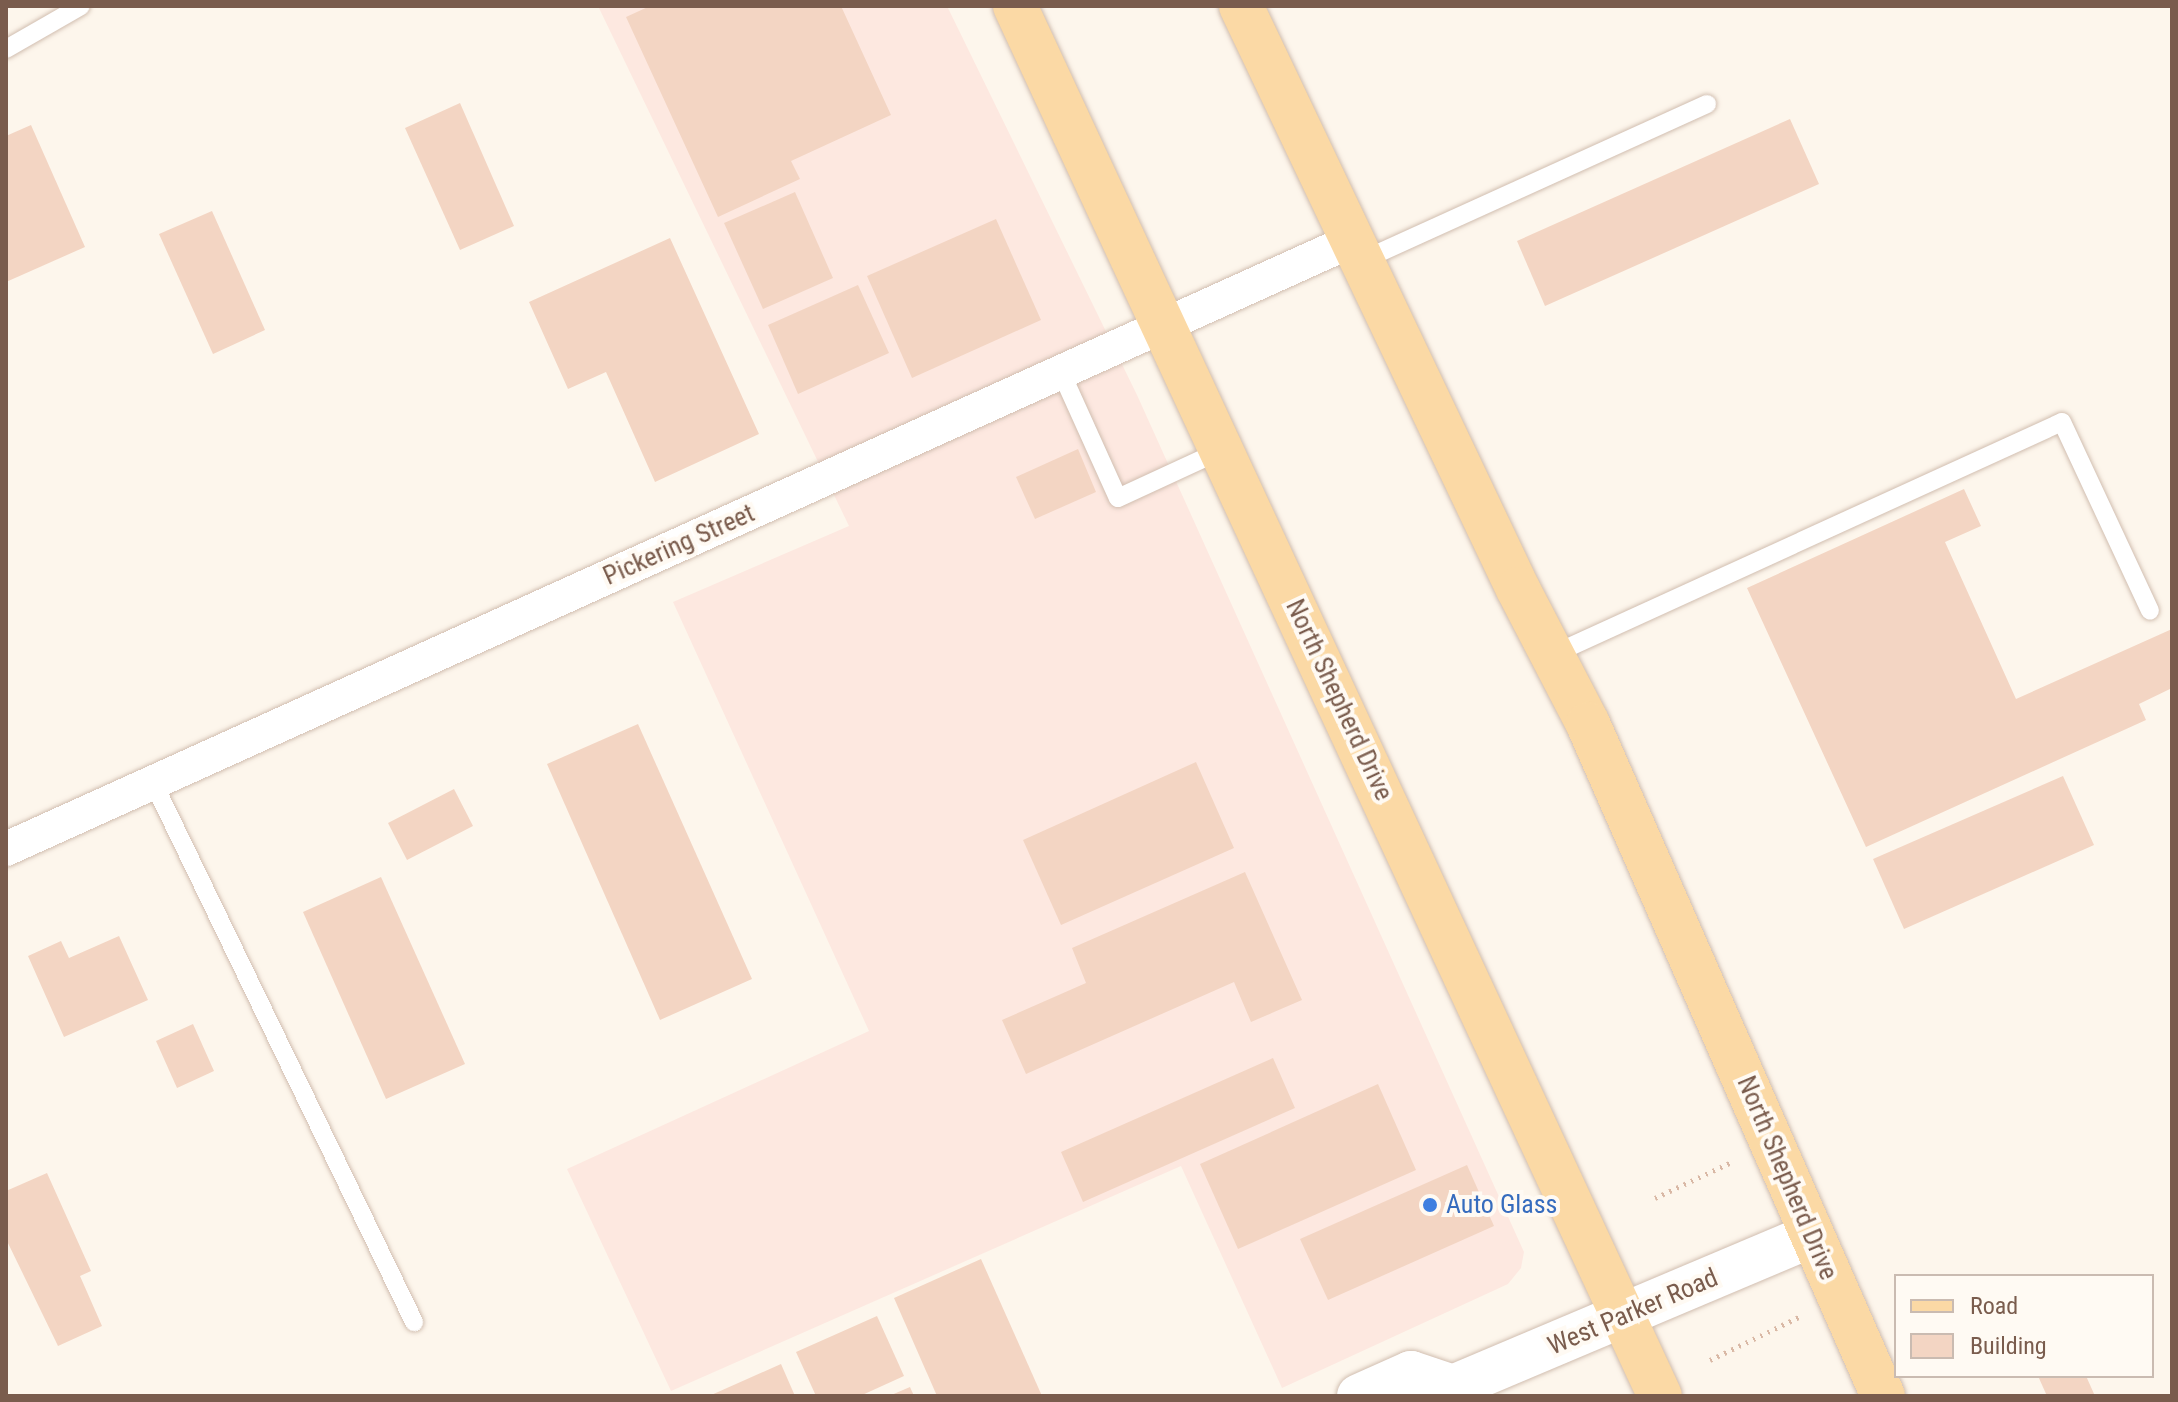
<!DOCTYPE html>
<html>
<head>
<meta charset="utf-8">
<style>
  body { margin:0 }
  #map { position:relative; width:2178px; height:1402px; overflow:hidden; background:#fdf6ec; font-family:"Roboto Condensed",sans-serif }
  div>[style] { position:absolute }
  .commercial>* { inset:0; background:#fde8e0 }
  .building>* { inset:0; background:#f3d5c3 }
  .path>* { height:5px; margin-top:-2.5px; transform-origin:0; background:repeating-linear-gradient(90deg,#d9b8a5 0 2px,transparent 0 8px) }
  .roads { filter:drop-shadow(0 0 2px #d1beb0) drop-shadow(0 0 2px #d1beb0) }
  .lane>* { height:18px; margin:-9px; padding:0 9px; transform-origin:9px; border-radius:9px; background:#fff }
  .street>* { height:34px; margin:-17px; padding:0 17px; transform-origin:17px; border-radius:17px; background:#fff }
  .secondary>* { height:44px; margin:-22px; padding:0 22px; transform-origin:22px; border-radius:22px; background:#fff }
  .primary>* { height:44px; margin:-22px; padding:0 22px; transform-origin:22px; border-radius:22px; background:#fbd9a5 }
  .dots>* { width:22px; height:22px; translate:-50% -50%; box-sizing:border-box; border:4px solid #fffaf3; border-radius:50% }
  span { translate:-50% -50%; white-space:nowrap; text-align:center; line-height:1.15; -webkit-text-stroke:8px #fffaf3; paint-order:stroke }
  .street-label { font-size:26px; color:#7a5c4d }
  .shop-label { font-size:26px; color:#366cbe }
  .left { translate:0 -50%; text-align:left }
  .frame { position:absolute; inset:0; border:8px solid #7a5c4d; pointer-events:none }
  .legend { position:absolute; left:1894px; top:1274px; width:260px; height:104px; box-sizing:border-box; background:#fffaf3; border:2px solid #cabbb1; margin:0; padding:10px 14px; list-style:none; font-size:24px; color:#7a5c4d }
  .legend li { display:flex; align-items:center; gap:16px; height:40px }
  .legend b { width:40px; border:2px solid #cabbb1 }
</style>
</head>
<body>
<div id="map">
  <div class="commercial">
    <i style="clip-path:polygon(598px 6px,947px 6px,1137px 395px,1524px 1252px,1521px 1268px,1508px 1284px,1282px 1388px,1181px 1166px,671px 1391px,567px 1169px,869px 1031px,673px 602px,849px 526px)"></i>
  </div>
  <div class="building">
    <i style="clip-path:polygon(650px 6px,841px 6px,891px 115px,791px 161px,800px 179px,718px 217px,626px 17px)"></i>
    <i style="clip-path:polygon(460px 103px,514px 226px,460px 250px,405px 128px)"></i>
    <i style="clip-path:polygon(1790px 119px,1819px 184px,1545px 306px,1517px 241px)"></i>
    <i style="clip-path:polygon(31px 125px,85px 247px,6px 282px,6px 136px)"></i>
    <i style="clip-path:polygon(795px 192px,833px 278px,763px 309px,724px 223px)"></i>
    <i style="clip-path:polygon(212px 211px,265px 330px,213px 354px,159px 234px)"></i>
    <i style="clip-path:polygon(996px 219px,1041px 320px,912px 378px,867px 276px)"></i>
    <i style="clip-path:polygon(670px 238px,759px 434px,655px 482px,606px 372px,568px 389px,529px 302px)"></i>
    <i style="clip-path:polygon(858px 285px,889px 353px,798px 394px,768px 325px)"></i>
    <i style="clip-path:polygon(1078px 449px,1096px 492px,1035px 519px,1016px 477px)"></i>
    <i style="clip-path:polygon(1964px 489px,1981px 526px,1945px 542px,2016px 699px,2172px 629px,2172px 688px,2139px 704px,2146px 720px,1866px 847px,1747px 588px)"></i>
    <i style="clip-path:polygon(638px 724px,752px 979px,660px 1020px,547px 764px)"></i>
    <i style="clip-path:polygon(1196px 762px,1234px 848px,1061px 925px,1023px 840px)"></i>
    <i style="clip-path:polygon(2063px 776px,2094px 845px,1904px 929px,1873px 859px)"></i>
    <i style="clip-path:polygon(454px 789px,473px 826px,407px 860px,388px 823px)"></i>
    <i style="clip-path:polygon(1245px 872px,1302px 1000px,1251px 1022px,1234px 982px,1026px 1074px,1002px 1020px,1086px 983px,1072px 948px)"></i>
    <i style="clip-path:polygon(381px 877px,465px 1064px,386px 1099px,303px 912px)"></i>
    <i style="clip-path:polygon(119px 936px,148px 1000px,64px 1037px,28px 956px,61px 941px,69px 958px)"></i>
    <i style="clip-path:polygon(193px 1024px,214px 1071px,177px 1088px,156px 1041px)"></i>
    <i style="clip-path:polygon(1273px 1058px,1295px 1108px,1083px 1202px,1061px 1152px)"></i>
    <i style="clip-path:polygon(1378px 1084px,1416px 1170px,1238px 1249px,1200px 1164px)"></i>
    <i style="clip-path:polygon(1467px 1165px,1494px 1226px,1328px 1300px,1300px 1239px)"></i>
    <i style="clip-path:polygon(47px 1173px,91px 1271px,80px 1276px,102px 1326px,58px 1346px,6px 1239px,6px 1191px)"></i>
    <i style="clip-path:polygon(981px 1259px,1042px 1396px,937px 1396px,894px 1298px)"></i>
    <i style="clip-path:polygon(877px 1316px,904px 1376px,860px 1396px,816px 1396px,796px 1352px)"></i>
    <i style="clip-path:polygon(781px 1364px,795px 1396px,709px 1396px)"></i>
    <i style="clip-path:polygon(2038px 1376px,2086px 1376px,2095px 1396px,2047px 1396px)"></i>
    <i style="clip-path:polygon(910px 1387px,914px 1396px,889px 1396px)"></i>
  </div>
  <div class="path">
    <i style="left:1655px;top:1198px;width:87px;rotate:-25.1deg"></i>
    <i style="left:1710px;top:1360px;width:101px;rotate:-25.8deg"></i>
  </div>
  <div class="roads">
    <div class="lane">
      <i style="left:6px;top:49px;width:86px;rotate:-29.8deg"></i>
      <i style="left:1361px;top:261px;width:380px;rotate:-24.4deg"></i>
      <i style="left:1061px;top:372px;width:138px;rotate:65.7deg"></i>
      <i style="left:1118px;top:498px;width:115px;rotate:-24.8deg"></i>
      <i style="left:1554px;top:654px;width:558px;rotate:-24.55deg"></i>
      <i style="left:2062px;top:422px;width:208px;rotate:65deg"></i>
      <i style="left:153px;top:782px;width:600px;rotate:64.2deg"></i>
    </div>
    <div class="street">
      <i style="left:6px;top:849px;width:1476px;rotate:-24.33deg"></i>
    </div>
    <div class="secondary">
      <i style="left:1359px;top:1396px;width:57px;rotate:-23.9deg"></i>
      <i style="left:1411px;top:1373px;width:44px;rotate:18.4deg"></i>
      <i style="left:1453px;top:1387px;width:389px;rotate:-22.9deg"></i>
    </div>
    <div class="primary">
      <i style="left:1015px;top:6px;width:1532px;rotate:65.11deg"></i>
      <i style="left:1241px;top:6px;width:645px;rotate:64.59deg"></i>
      <i style="left:1518px;top:589px;width:152px;rotate:62.6deg"></i>
      <i style="left:1588px;top:724px;width:734px;rotate:66.3deg"></i>
    </div>
  </div>
  <div class="dots">
    <i style="left:1430px;top:1205px;background:#3f7fe0"></i>
  </div>
  <div class="street-label">
    <span style="left:679px;top:545px;rotate:-24deg">Pickering Street</span>
    <span style="left:1339px;top:700px;rotate:65deg">North Shepherd Drive</span>
    <span style="left:1787px;top:1178px;rotate:67deg">North Shepherd Drive</span>
    <span style="left:1633px;top:1312px;rotate:-23deg">West Parker Road</span>
  </div>
  <div class="shop-label">
    <span class="left" style="left:1446px;top:1205px">Auto Glass</span>
  </div>
  <div class="frame"></div>
  <ul class="legend">
  <li><b style="height:10px;background:#fbd9a5"></b>Road</li>
  <li><b style="height:22px;background:#f3d5c3"></b>Building</li>
  </ul>
</div>
</body>
</html>
